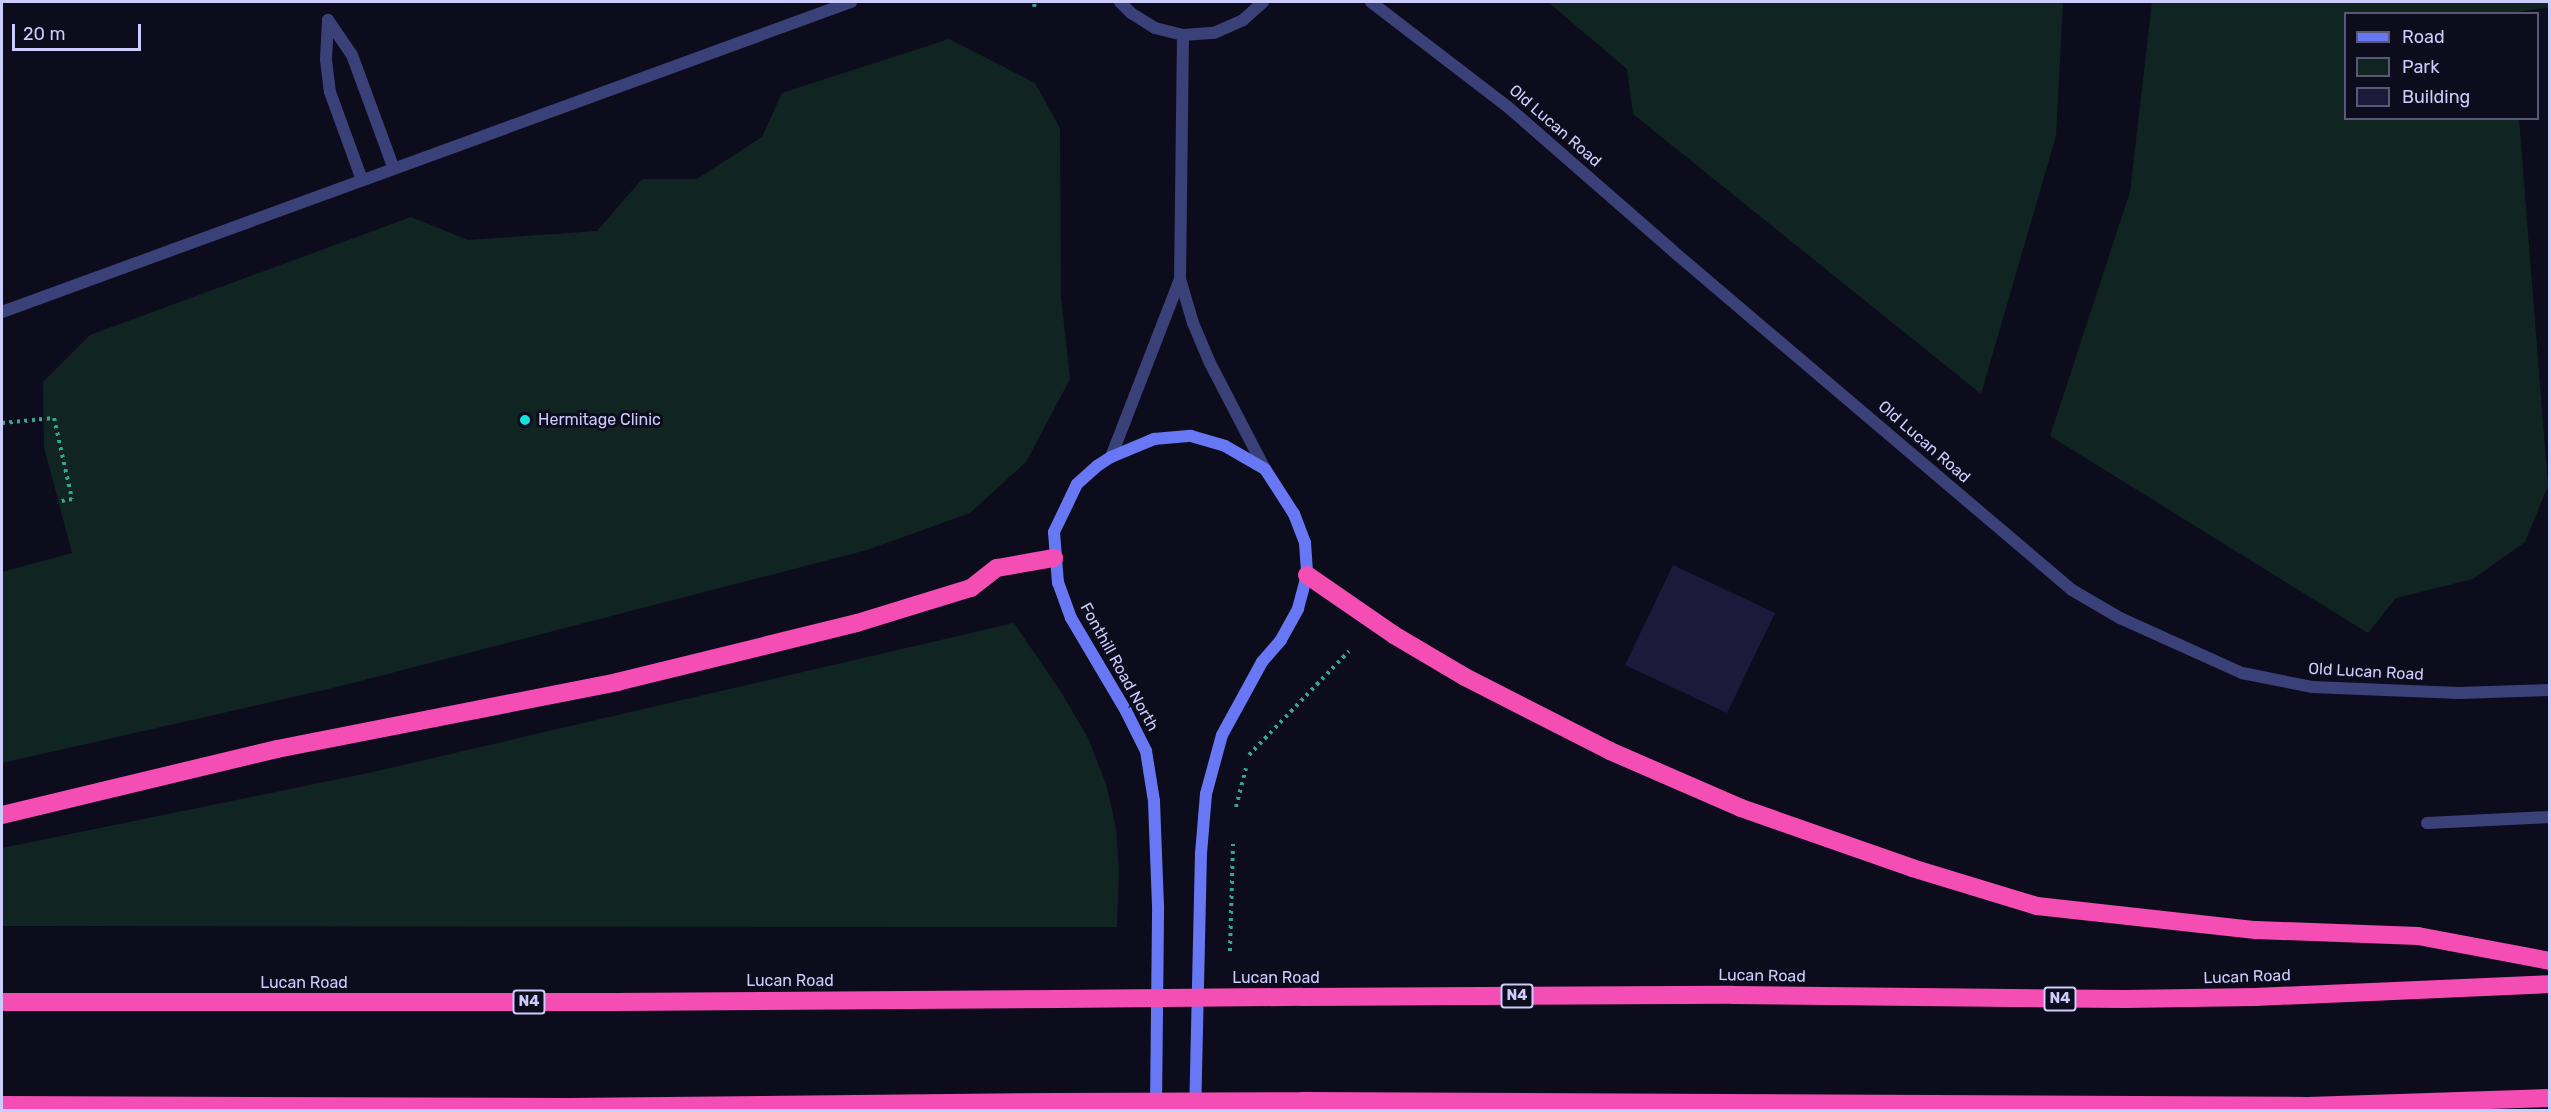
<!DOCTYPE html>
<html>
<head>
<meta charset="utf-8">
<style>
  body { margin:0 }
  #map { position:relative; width:2551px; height:1112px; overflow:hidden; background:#0d0c1c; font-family:Rubik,sans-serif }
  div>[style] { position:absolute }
  .green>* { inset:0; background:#102521 }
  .building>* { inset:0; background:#1c1a3b }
  .path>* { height:4px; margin-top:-2px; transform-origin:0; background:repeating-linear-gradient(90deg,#34a68f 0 3px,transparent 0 7.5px) }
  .lane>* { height:12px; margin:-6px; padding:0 6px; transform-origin:6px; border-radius:6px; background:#3a4178 }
  .street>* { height:12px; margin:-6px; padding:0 6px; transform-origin:6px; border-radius:6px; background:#3a4178 }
  .secondary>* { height:12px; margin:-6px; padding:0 6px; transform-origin:6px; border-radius:6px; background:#6878f5 }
  .highway>* { height:18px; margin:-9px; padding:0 9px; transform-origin:9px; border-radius:9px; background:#f44eb4 }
  .highway-bridge>* { height:18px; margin:-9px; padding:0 9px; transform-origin:9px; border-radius:9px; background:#f44eb4 }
  .dots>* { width:16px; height:16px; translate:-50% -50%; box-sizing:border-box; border:3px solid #0d0c1c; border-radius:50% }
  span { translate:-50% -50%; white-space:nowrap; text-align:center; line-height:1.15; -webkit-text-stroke:6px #0d0c1c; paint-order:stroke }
  .shield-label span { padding:2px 4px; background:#0d0c1c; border:2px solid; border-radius:4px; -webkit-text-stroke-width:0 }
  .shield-label { font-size:15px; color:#cbccfc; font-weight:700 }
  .street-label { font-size:16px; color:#cbccfc }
  .poi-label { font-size:16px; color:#cbccfc }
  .left { translate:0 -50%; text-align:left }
  .frame { position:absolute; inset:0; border:3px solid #cbccfc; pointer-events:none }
  .legend { position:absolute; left:2344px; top:12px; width:195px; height:108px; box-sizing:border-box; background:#0d0c1c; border:2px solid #595976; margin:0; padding:8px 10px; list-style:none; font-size:18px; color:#cbccfc }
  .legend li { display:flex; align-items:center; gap:12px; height:30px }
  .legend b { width:30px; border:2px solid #595976 }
  .scale { position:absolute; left:12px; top:24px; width:129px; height:27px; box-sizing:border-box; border:3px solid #cbccfc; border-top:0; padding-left:8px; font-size:18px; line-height:21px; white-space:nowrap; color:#cbccfc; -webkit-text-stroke:4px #0d0c1c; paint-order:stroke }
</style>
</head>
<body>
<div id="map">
  <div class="green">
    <i style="clip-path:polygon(1548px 2px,2063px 2px,2056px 136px,1981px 394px,1633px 114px,1627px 69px)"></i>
    <i style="clip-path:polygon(2152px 2px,2549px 2px,2549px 7px,2511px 13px,2346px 14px,2346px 118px,2519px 119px,2548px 486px,2525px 542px,2473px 579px,2396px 598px,2368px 633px,2050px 436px,2130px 192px)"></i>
    <i style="clip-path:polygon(949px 39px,1035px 83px,1060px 128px,1061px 297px,1070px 379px,1026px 462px,970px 513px,867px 550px,337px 687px,2px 763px,2px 572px,72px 553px,44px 447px,43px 382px,90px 335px,411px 217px,468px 240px,597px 231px,642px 179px,697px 179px,762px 137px,782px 93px)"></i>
    <i style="clip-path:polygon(1014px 623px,1061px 692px,1088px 738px,1106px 784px,1116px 828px,1119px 870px,1117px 927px,2px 926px,2px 848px,373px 772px)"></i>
  </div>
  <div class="building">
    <i style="clip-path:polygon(1673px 565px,1775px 613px,1727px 713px,1625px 665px)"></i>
  </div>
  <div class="path">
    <i style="left:1034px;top:7px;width:5px;rotate:-79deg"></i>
    <i style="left:2px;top:423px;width:52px;rotate:-5.5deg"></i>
    <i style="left:54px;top:418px;width:83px;rotate:77.5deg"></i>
    <i style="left:72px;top:499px;width:15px;rotate:169deg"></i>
    <i style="left:1249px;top:755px;width:144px;rotate:-46.1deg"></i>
    <i style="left:1236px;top:807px;width:40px;rotate:-75.6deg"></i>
    <i style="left:1230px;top:951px;width:107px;rotate:-88.4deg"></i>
  </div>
  <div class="lane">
    <i style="left:328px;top:20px;width:40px;rotate:92.9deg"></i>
    <i style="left:326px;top:60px;width:32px;rotate:83deg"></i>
    <i style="left:330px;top:92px;width:94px;rotate:70deg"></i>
    <i style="left:328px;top:20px;width:42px;rotate:55.6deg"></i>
    <i style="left:352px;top:55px;width:121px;rotate:69.8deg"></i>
    <i style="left:2px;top:312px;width:904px;rotate:-20.06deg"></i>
    <i style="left:2427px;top:823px;width:123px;rotate:-2.8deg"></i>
  </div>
  <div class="street">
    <i style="left:1120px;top:2px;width:16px;rotate:45deg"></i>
    <i style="left:1131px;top:13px;width:28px;rotate:32deg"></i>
    <i style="left:1155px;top:28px;width:29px;rotate:14deg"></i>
    <i style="left:1183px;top:35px;width:31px;rotate:-4deg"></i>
    <i style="left:1214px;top:33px;width:32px;rotate:-24deg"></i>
    <i style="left:1243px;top:20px;width:27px;rotate:-42deg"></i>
    <i style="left:1371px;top:2px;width:173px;rotate:37.5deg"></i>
    <i style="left:1508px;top:107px;width:220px;rotate:41.1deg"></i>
    <i style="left:1674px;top:252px;width:522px;rotate:40.34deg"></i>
    <i style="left:2072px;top:590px;width:56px;rotate:30.3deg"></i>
    <i style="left:2120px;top:618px;width:134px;rotate:24.3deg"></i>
    <i style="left:2242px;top:673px;width:71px;rotate:11.3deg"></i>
    <i style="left:2312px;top:687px;width:147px;rotate:2.3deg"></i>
    <i style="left:2459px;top:693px;width:91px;rotate:-1.9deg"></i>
    <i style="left:1183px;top:35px;width:244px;rotate:90.7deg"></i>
    <i style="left:1180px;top:279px;width:46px;rotate:73.5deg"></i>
    <i style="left:1193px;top:323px;width:43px;rotate:67deg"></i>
    <i style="left:1210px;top:363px;width:119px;rotate:62.6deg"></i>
    <i style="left:1111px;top:457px;width:191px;rotate:-68.8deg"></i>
  </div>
  <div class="secondary">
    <i style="left:1156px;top:1107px;width:201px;rotate:-89.4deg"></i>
    <i style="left:1158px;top:906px;width:105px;rotate:-92.2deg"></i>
    <i style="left:1154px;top:801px;width:51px;rotate:-99.1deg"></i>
    <i style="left:1146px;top:751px;width:45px;rotate:-116.6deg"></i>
    <i style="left:1126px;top:711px;width:108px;rotate:-120.6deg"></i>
    <i style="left:1071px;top:618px;width:37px;rotate:-110deg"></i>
    <i style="left:1058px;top:583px;width:51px;rotate:-94.5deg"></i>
    <i style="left:1054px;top:532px;width:53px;rotate:-64.4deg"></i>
    <i style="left:1077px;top:484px;width:27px;rotate:-42deg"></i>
    <i style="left:1097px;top:466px;width:17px;rotate:-33deg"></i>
    <i style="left:1111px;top:457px;width:47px;rotate:-22.7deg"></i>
    <i style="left:1154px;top:439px;width:37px;rotate:-5deg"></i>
    <i style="left:1191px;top:436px;width:35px;rotate:16deg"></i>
    <i style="left:1225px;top:446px;width:46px;rotate:29.9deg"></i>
    <i style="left:1265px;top:469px;width:54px;rotate:57.2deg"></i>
    <i style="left:1294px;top:514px;width:31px;rotate:69deg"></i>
    <i style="left:1305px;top:543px;width:32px;rotate:86deg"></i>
    <i style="left:1307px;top:575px;width:35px;rotate:105deg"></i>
    <i style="left:1298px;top:609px;width:35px;rotate:119deg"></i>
    <i style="left:1281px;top:640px;width:29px;rotate:131deg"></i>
    <i style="left:1262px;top:662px;width:83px;rotate:118.7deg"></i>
    <i style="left:1222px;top:735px;width:61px;rotate:105.2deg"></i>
    <i style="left:1206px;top:794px;width:59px;rotate:94.8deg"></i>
    <i style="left:1201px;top:853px;width:257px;rotate:91.3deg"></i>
  </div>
  <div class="highway">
    <i style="left:1307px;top:575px;width:106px;rotate:34.6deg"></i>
    <i style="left:1394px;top:635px;width:82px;rotate:30.6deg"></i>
    <i style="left:1465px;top:677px;width:163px;rotate:27deg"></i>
    <i style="left:1610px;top:751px;width:143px;rotate:23.5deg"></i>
    <i style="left:1741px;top:808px;width:181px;rotate:19.3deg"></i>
    <i style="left:1912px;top:868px;width:131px;rotate:16.9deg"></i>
    <i style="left:2037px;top:906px;width:220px;rotate:6.3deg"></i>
    <i style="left:2256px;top:930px;width:162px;rotate:2.1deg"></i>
    <i style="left:2418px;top:936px;width:134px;rotate:10.7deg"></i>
    <i style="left:2px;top:815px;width:283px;rotate:-13.5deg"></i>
    <i style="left:277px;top:749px;width:347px;rotate:-11.1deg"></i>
    <i style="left:617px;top:682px;width:247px;rotate:-13.8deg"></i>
    <i style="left:857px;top:623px;width:119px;rotate:-17.1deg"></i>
    <i style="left:971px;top:588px;width:33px;rotate:-38deg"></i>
    <i style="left:997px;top:568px;width:58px;rotate:-10deg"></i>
    <i style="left:1302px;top:997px;width:431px;rotate:-0.3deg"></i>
    <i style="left:1733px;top:995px;width:392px;rotate:0.6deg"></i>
    <i style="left:2125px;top:999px;width:130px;rotate:-0.9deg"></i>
    <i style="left:2255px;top:997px;width:295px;rotate:-2.5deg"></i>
    <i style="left:2px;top:1002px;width:613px"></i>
    <i style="left:615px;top:1002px;width:442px;rotate:-0.4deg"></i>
    <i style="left:1302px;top:1101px;width:1006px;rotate:0.28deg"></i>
    <i style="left:2308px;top:1106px;width:242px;rotate:-1.9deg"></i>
    <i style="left:2px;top:1105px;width:566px;rotate:0.2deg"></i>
    <i style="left:568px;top:1107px;width:489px;rotate:-0.6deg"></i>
  </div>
  <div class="highway-bridge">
    <i style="left:1057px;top:999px;width:245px;rotate:-0.5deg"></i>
    <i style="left:1057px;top:1102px;width:245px;rotate:-0.2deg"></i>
  </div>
  <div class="dots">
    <i style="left:525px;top:420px;background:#0fe3db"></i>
  </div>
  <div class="shield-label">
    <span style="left:1517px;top:996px">N4</span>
    <span style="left:2060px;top:999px">N4</span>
    <span style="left:529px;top:1002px">N4</span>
  </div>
  <div class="street-label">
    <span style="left:1555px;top:126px;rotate:41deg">Old Lucan Road</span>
    <span style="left:1924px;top:442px;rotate:41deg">Old Lucan Road</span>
    <span style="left:1119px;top:667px;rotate:61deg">Fonthill Road North</span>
    <span style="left:2366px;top:672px;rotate:3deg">Old Lucan Road</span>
    <span style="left:1762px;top:976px;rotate:1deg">Lucan Road</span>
    <span style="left:2247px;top:977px;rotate:-2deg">Lucan Road</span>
    <span style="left:1276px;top:978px">Lucan Road</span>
    <span style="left:790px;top:981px">Lucan Road</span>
    <span style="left:304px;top:983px">Lucan Road</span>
  </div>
  <div class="poi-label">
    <span class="left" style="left:538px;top:420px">Hermitage Clinic</span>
  </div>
  <div class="frame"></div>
  <ul class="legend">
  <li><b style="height:8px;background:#6878f5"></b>Road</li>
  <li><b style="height:16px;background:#102521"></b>Park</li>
  <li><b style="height:16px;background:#1c1a3b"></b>Building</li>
  </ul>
  <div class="scale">20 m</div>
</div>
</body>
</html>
